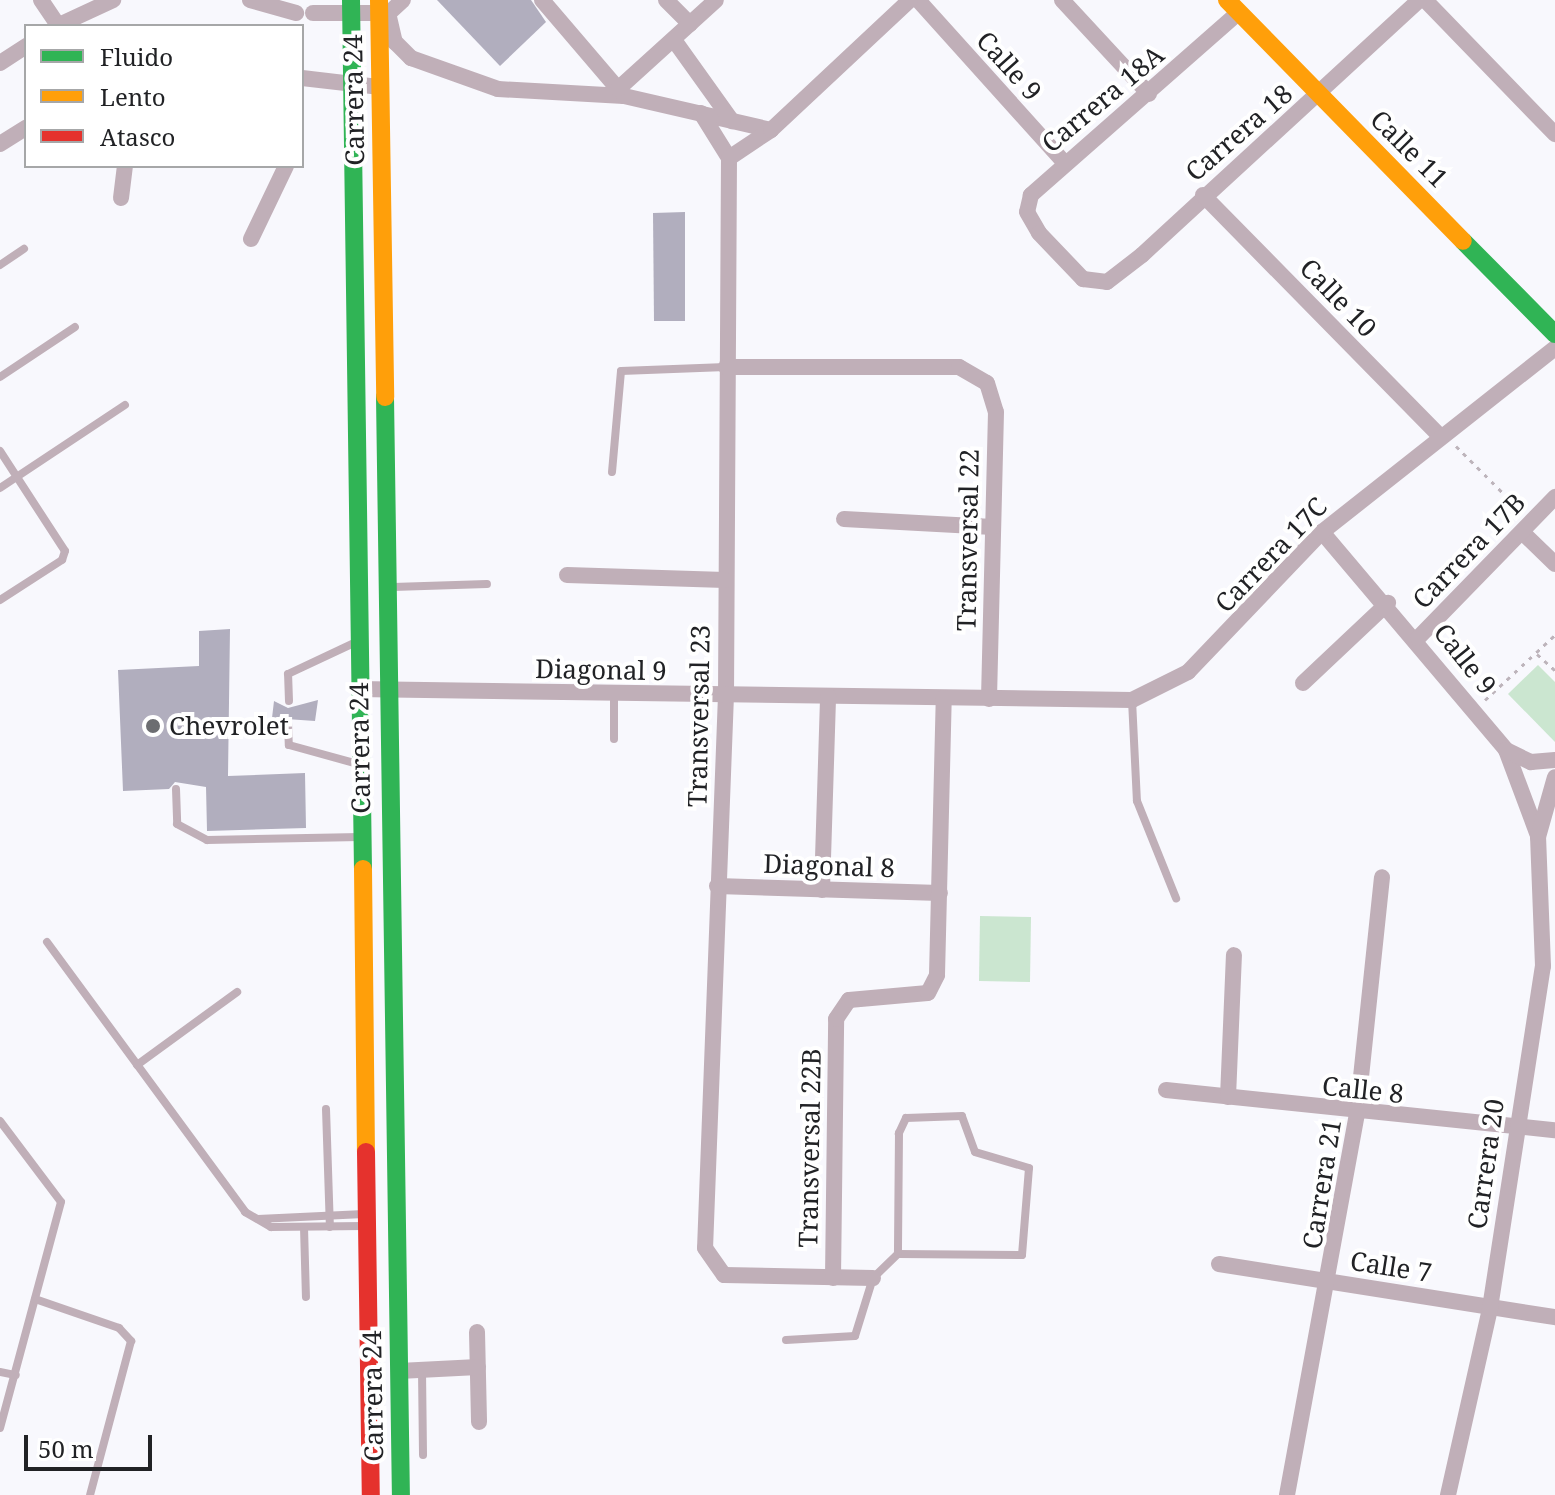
<!DOCTYPE html>
<html>
<head>
<meta charset="utf-8">
<style>
  body { margin:0 }
  #map { position:relative; width:1555px; height:1495px; overflow:hidden; background:#f8f8fd; font-family:"Noto Serif",serif }
  div>[style] { position:absolute }
  .green>* { inset:0; background:#cbe6d0 }
  .building>* { inset:0; background:#b1aebe }
  .path>* { height:3px; margin-top:-1.5px; transform-origin:0; background:repeating-linear-gradient(90deg,#bdb4bb 0 4px,transparent 0 10px) }
  .lane>* { height:8px; margin:-4px; padding:0 4px; transform-origin:4px; border-radius:4px; background:#c0afb8 }
  .street>* { height:16px; margin:-8px; padding:0 8px; transform-origin:8px; border-radius:8px; background:#c0afb8 }
  .fast>* { height:18px; margin:-9px; padding:0 9px; transform-origin:9px; border-radius:9px; background:#30b455 }
  .slow>* { height:18px; margin:-9px; padding:0 9px; transform-origin:9px; border-radius:9px; background:#ff9f0a }
  .jam>* { height:18px; margin:-9px; padding:0 9px; transform-origin:9px; border-radius:9px; background:#e5322d }
  .dots>* { width:22px; height:22px; translate:-50% -50%; box-sizing:border-box; border:4px solid #fff; border-radius:50% }
  span { translate:-50% -50%; white-space:nowrap; text-align:center; line-height:1.15; -webkit-text-stroke:8px #fff; paint-order:stroke }
  .street-label { font-size:26px; color:#212225 }
  .poi-label { font-size:26px; color:#212225 }
  .left { translate:0 -50%; text-align:left }
  .legend { position:absolute; left:24px; top:24px; width:280px; height:144px; box-sizing:border-box; background:#fff; border:2px solid #a6a7a8; margin:0; padding:10px 14px; list-style:none; font-size:24px; color:#212225 }
  .legend li { display:flex; align-items:center; gap:16px; height:40px }
  .legend b { width:40px; border:2px solid #a6a7a8 }
  .scale { position:absolute; left:24px; top:1435px; width:128px; height:36px; box-sizing:border-box; border:4px solid #212225; border-top:0; padding-left:10px; font-size:24px; line-height:28px; white-space:nowrap; color:#212225; -webkit-text-stroke:6px #fff; paint-order:stroke }
</style>
</head>
<body>
<div id="map">
  <div class="green">
    <i style="clip-path:polygon(1538px 665px,1555px 682px,1555px 742px,1508px 694px)"></i>
    <i style="clip-path:polygon(980px 916px,1031px 917px,1030px 982px,979px 981px)"></i>
  </div>
  <div class="building">
    <i style="clip-path:polygon(437px 0,531px 0,546px 22px,500px 66px)"></i>
    <i style="clip-path:polygon(685px 212px,685px 321px,654px 321px,653px 213px)"></i>
    <i style="clip-path:polygon(230px 629px,228px 776px,305px 773px,306px 828px,207px 831px,206px 787px,175px 782px,169px 789px,123px 791px,118px 670px,199px 666px,199px 631px)"></i>
    <i style="clip-path:polygon(318px 700px,315px 721px,272px 718px,274px 701px,288px 708px)"></i>
  </div>
  <div class="path">
    <i style="left:1456px;top:446px;width:89px;rotate:45deg"></i>
    <i style="left:1440px;top:641px;width:28px;rotate:52deg"></i>
    <i style="left:1537px;top:654px;width:24px;rotate:42deg"></i>
    <i style="left:1485px;top:700px;width:96px;rotate:-42.9deg"></i>
  </div>
  <div class="lane">
    <i style="left:0;top:265px;width:29px;rotate:-34deg"></i>
    <i style="left:0;top:377px;width:90px;rotate:-33.7deg"></i>
    <i style="left:0;top:451px;width:119px;rotate:57deg"></i>
    <i style="left:65px;top:551px;width:9px;rotate:108deg"></i>
    <i style="left:62px;top:560px;width:74px;rotate:147.2deg"></i>
    <i style="left:612px;top:472px;width:101px;rotate:-84.9deg"></i>
    <i style="left:621px;top:371px;width:105px;rotate:-2.2deg"></i>
    <i style="left:0;top:488px;width:150px;rotate:-33.6deg"></i>
    <i style="left:393px;top:587px;width:94px;rotate:-1.8deg"></i>
    <i style="left:614px;top:694px;width:45px;rotate:90deg"></i>
    <i style="left:1132px;top:700px;width:101px;rotate:87.2deg"></i>
    <i style="left:1137px;top:801px;width:105px;rotate:68.1deg"></i>
    <i style="left:289px;top:701px;width:27px;rotate:-92deg"></i>
    <i style="left:288px;top:674px;width:75px;rotate:-25.2deg"></i>
    <i style="left:288px;top:722px;width:23px;rotate:88deg"></i>
    <i style="left:289px;top:745px;width:72px;rotate:15.4deg"></i>
    <i style="left:176px;top:789px;width:35px;rotate:88deg"></i>
    <i style="left:177px;top:824px;width:34px;rotate:28deg"></i>
    <i style="left:207px;top:840px;width:153px;rotate:-1.1deg"></i>
    <i style="left:47px;top:942px;width:335px;rotate:53.7deg"></i>
    <i style="left:245px;top:1212px;width:30px;rotate:30deg"></i>
    <i style="left:271px;top:1227px;width:93px;rotate:-0.6deg"></i>
    <i style="left:137px;top:1065px;width:124px;rotate:-36.1deg"></i>
    <i style="left:326px;top:1109px;width:118px;rotate:88.1deg"></i>
    <i style="left:0;top:1121px;width:101px;rotate:53deg"></i>
    <i style="left:61px;top:1202px;width:234px;rotate:105.1deg"></i>
    <i style="left:258px;top:1219px;width:106px;rotate:-2.7deg"></i>
    <i style="left:304px;top:1227px;width:70px;rotate:88.4deg"></i>
    <i style="left:35px;top:1299px;width:89px;rotate:19deg"></i>
    <i style="left:119px;top:1328px;width:18px;rotate:47deg"></i>
    <i style="left:131px;top:1341px;width:159px;rotate:104.9deg"></i>
    <i style="left:786px;top:1340px;width:69px;rotate:-3.3deg"></i>
    <i style="left:855px;top:1336px;width:61px;rotate:-72.8deg"></i>
    <i style="left:873px;top:1278px;width:35px;rotate:-44deg"></i>
    <i style="left:898px;top:1254px;width:124px;rotate:0.5deg"></i>
    <i style="left:1022px;top:1255px;width:87px;rotate:-85.4deg"></i>
    <i style="left:1029px;top:1168px;width:56px;rotate:-163.5deg"></i>
    <i style="left:975px;top:1152px;width:38px;rotate:-110deg"></i>
    <i style="left:962px;top:1116px;width:56px;rotate:178deg"></i>
    <i style="left:906px;top:1118px;width:17px;rotate:115deg"></i>
    <i style="left:899px;top:1133px;width:121px;rotate:90.5deg"></i>
    <i style="left:422px;top:1371px;width:84px;rotate:89.3deg"></i>
    <i style="left:0;top:1372px;width:16px;rotate:11deg"></i>
  </div>
  <div class="street">
    <i style="left:41px;top:0;width:30px;rotate:56deg"></i>
    <i style="left:250px;top:0;width:48px;rotate:15.8deg"></i>
    <i style="left:542px;top:0;width:126px;rotate:49.5deg"></i>
    <i style="left:666px;top:0;width:34px;rotate:45deg"></i>
    <i style="left:918px;top:0;width:219px;rotate:48deg"></i>
    <i style="left:1062px;top:0;width:128px;rotate:47.2deg"></i>
    <i style="left:1425px;top:0;width:187px;rotate:45.9deg"></i>
    <i style="left:313px;top:13px;width:76px"></i>
    <i style="left:389px;top:13px;width:19px;rotate:-43deg"></i>
    <i style="left:1238px;top:13px;width:276px;rotate:138.7deg"></i>
    <i style="left:1031px;top:195px;width:17px;rotate:103deg"></i>
    <i style="left:1027px;top:212px;width:24px;rotate:60deg"></i>
    <i style="left:1039px;top:233px;width:64px;rotate:46.3deg"></i>
    <i style="left:1083px;top:279px;width:24px;rotate:7deg"></i>
    <i style="left:1107px;top:282px;width:44px;rotate:-37.6deg"></i>
    <i style="left:1142px;top:255px;width:377px;rotate:-42.6deg"></i>
    <i style="left:389px;top:17px;width:26px;rotate:77deg"></i>
    <i style="left:395px;top:42px;width:23px;rotate:45deg"></i>
    <i style="left:411px;top:58px;width:92px;rotate:19.6deg"></i>
    <i style="left:498px;top:89px;width:126px;rotate:3.2deg"></i>
    <i style="left:624px;top:96px;width:151px;rotate:13deg"></i>
    <i style="left:57px;top:26px;width:62px;rotate:-24.9deg"></i>
    <i style="left:674px;top:40px;width:100px;rotate:54.4deg"></i>
    <i style="left:0;top:63px;width:31px;rotate:-33deg"></i>
    <i style="left:302px;top:78px;width:79px;rotate:6.6deg"></i>
    <i style="left:618px;top:89px;width:132px;rotate:-42.2deg"></i>
    <i style="left:701px;top:113px;width:53px;rotate:58.1deg"></i>
    <i style="left:729px;top:158px;width:537px;rotate:90.32deg"></i>
    <i style="left:726px;top:695px;width:553px;rotate:92.17deg"></i>
    <i style="left:705px;top:1248px;width:33px;rotate:55deg"></i>
    <i style="left:724px;top:1275px;width:149px;rotate:1.2deg"></i>
    <i style="left:0;top:144px;width:31px;rotate:-32deg"></i>
    <i style="left:729px;top:158px;width:50px;rotate:-33.7deg"></i>
    <i style="left:771px;top:130px;width:190px;rotate:-43.1deg"></i>
    <i style="left:1203px;top:195px;width:337px;rotate:45.5deg"></i>
    <i style="left:121px;top:198px;width:32px;rotate:-83deg"></i>
    <i style="left:251px;top:239px;width:81px;rotate:-64.4deg"></i>
    <i style="left:726px;top:367px;width:233px"></i>
    <i style="left:959px;top:367px;width:32px;rotate:30deg"></i>
    <i style="left:987px;top:383px;width:30px;rotate:73deg"></i>
    <i style="left:996px;top:412px;width:287px;rotate:91.4deg"></i>
    <i style="left:844px;top:519px;width:149px;rotate:3.1deg"></i>
    <i style="left:1322px;top:532px;width:285px;rotate:49.8deg"></i>
    <i style="left:1506px;top:750px;width:89px;rotate:69.5deg"></i>
    <i style="left:1522px;top:532px;width:46px;rotate:44.1deg"></i>
    <i style="left:567px;top:575px;width:158px;rotate:1.8deg"></i>
    <i style="left:1418px;top:638px;width:197px;rotate:-45.8deg"></i>
    <i style="left:1303px;top:683px;width:117px;rotate:-43.3deg"></i>
    <i style="left:357px;top:689px;width:775px;rotate:0.81deg"></i>
    <i style="left:1132px;top:700px;width:63px;rotate:-26.6deg"></i>
    <i style="left:1188px;top:672px;width:194px;rotate:-46.3deg"></i>
    <i style="left:1322px;top:532px;width:297px;rotate:-38.3deg"></i>
    <i style="left:1506px;top:750px;width:28px;rotate:26deg"></i>
    <i style="left:1531px;top:762px;width:24px;rotate:-5deg"></i>
    <i style="left:717px;top:886px;width:223px;rotate:1.8deg"></i>
    <i style="left:822px;top:890px;width:194px;rotate:-88.2deg"></i>
    <i style="left:1166px;top:1090px;width:391px;rotate:5.9deg"></i>
    <i style="left:1228px;top:1097px;width:142px;rotate:-87.6deg"></i>
    <i style="left:1219px;top:1264px;width:340px;rotate:9deg"></i>
    <i style="left:833px;top:1278px;width:259px;rotate:-89.3deg"></i>
    <i style="left:836px;top:1019px;width:23px;rotate:-56deg"></i>
    <i style="left:849px;top:1000px;width:79px;rotate:-5.1deg"></i>
    <i style="left:928px;top:993px;width:20px;rotate:-63deg"></i>
    <i style="left:937px;top:975px;width:277px;rotate:-88.6deg"></i>
    <i style="left:477px;top:1332px;width:90px;rotate:88.7deg"></i>
    <i style="left:399px;top:1371px;width:79px;rotate:-2.9deg"></i>
    <i style="left:1287px;top:1495px;width:386px;rotate:-79.6deg"></i>
    <i style="left:1357px;top:1115px;width:239px;rotate:-84deg"></i>
    <i style="left:1448px;top:1495px;width:192px;rotate:-77.3deg"></i>
    <i style="left:1490px;top:1308px;width:346px;rotate:-81.2deg"></i>
    <i style="left:1543px;top:966px;width:129px;rotate:-92.2deg"></i>
    <i style="left:1538px;top:837px;width:62px;rotate:-74.2deg"></i>
  </div>
  <div class="fast">
    <i style="left:351px;top:0;width:869px;rotate:89.21deg"></i>
    <i style="left:1463px;top:241px;width:131px;rotate:45.3deg"></i>
    <i style="left:385px;top:397px;width:1098px;rotate:89.17deg"></i>
  </div>
  <div class="slow">
    <i style="left:379px;top:0;width:397px;rotate:89.1deg"></i>
    <i style="left:1227px;top:0;width:337px;rotate:45.6deg"></i>
    <i style="left:363px;top:869px;width:283px;rotate:89.4deg"></i>
  </div>
  <div class="jam">
    <i style="left:366px;top:1152px;width:343px;rotate:89.2deg"></i>
  </div>
  <div class="dots">
    <i style="left:153px;top:726px;background:#6c6d71"></i>
  </div>
  <div class="street-label">
    <span style="left:1009px;top:66px;rotate:48deg">Calle 9</span>
    <span style="left:1103px;top:99px;rotate:-40deg">Carrera 18A</span>
    <span style="left:354px;top:100px;rotate:-91deg">Carrera 24</span>
    <span style="left:1239px;top:133px;rotate:-41deg">Carrera 18</span>
    <span style="left:1409px;top:149px;rotate:45deg">Calle 11</span>
    <span style="left:1338px;top:298px;rotate:46deg">Calle 10</span>
    <span style="left:968px;top:540px;rotate:-89deg">Transversal 22</span>
    <span style="left:1469px;top:551px;rotate:-46deg">Carrera 17B</span>
    <span style="left:1271px;top:555px;rotate:-46deg">Carrera 17C</span>
    <span style="left:1465px;top:659px;rotate:51deg">Calle 9</span>
    <span style="left:601px;top:670px;rotate:1deg">Diagonal 9</span>
    <span style="left:699px;top:716px;rotate:-89deg">Transversal 23</span>
    <span style="left:360px;top:748px;rotate:-91deg">Carrera 24</span>
    <span style="left:829px;top:866px;rotate:2deg">Diagonal 8</span>
    <span style="left:1363px;top:1090px;rotate:6deg">Calle 8</span>
    <span style="left:810px;top:1148px;rotate:-89deg">Transversal 22B</span>
    <span style="left:1486px;top:1164px;rotate:-82deg">Carrera 20</span>
    <span style="left:1322px;top:1184px;rotate:-81deg">Carrera 21</span>
    <span style="left:1391px;top:1267px;rotate:9deg">Calle 7</span>
    <span style="left:373px;top:1396px;rotate:-91deg">Carrera 24</span>
  </div>
  <div class="poi-label">
    <span class="left" style="left:169px;top:726px">Chevrolet</span>
  </div>
  <ul class="legend">
  <li><b style="height:10px;background:#30b455"></b>Fluido</li>
  <li><b style="height:10px;background:#ff9f0a"></b>Lento</li>
  <li><b style="height:10px;background:#e5322d"></b>Atasco</li>
  </ul>
  <div class="scale">50 m</div>
</div>
</body>
</html>
